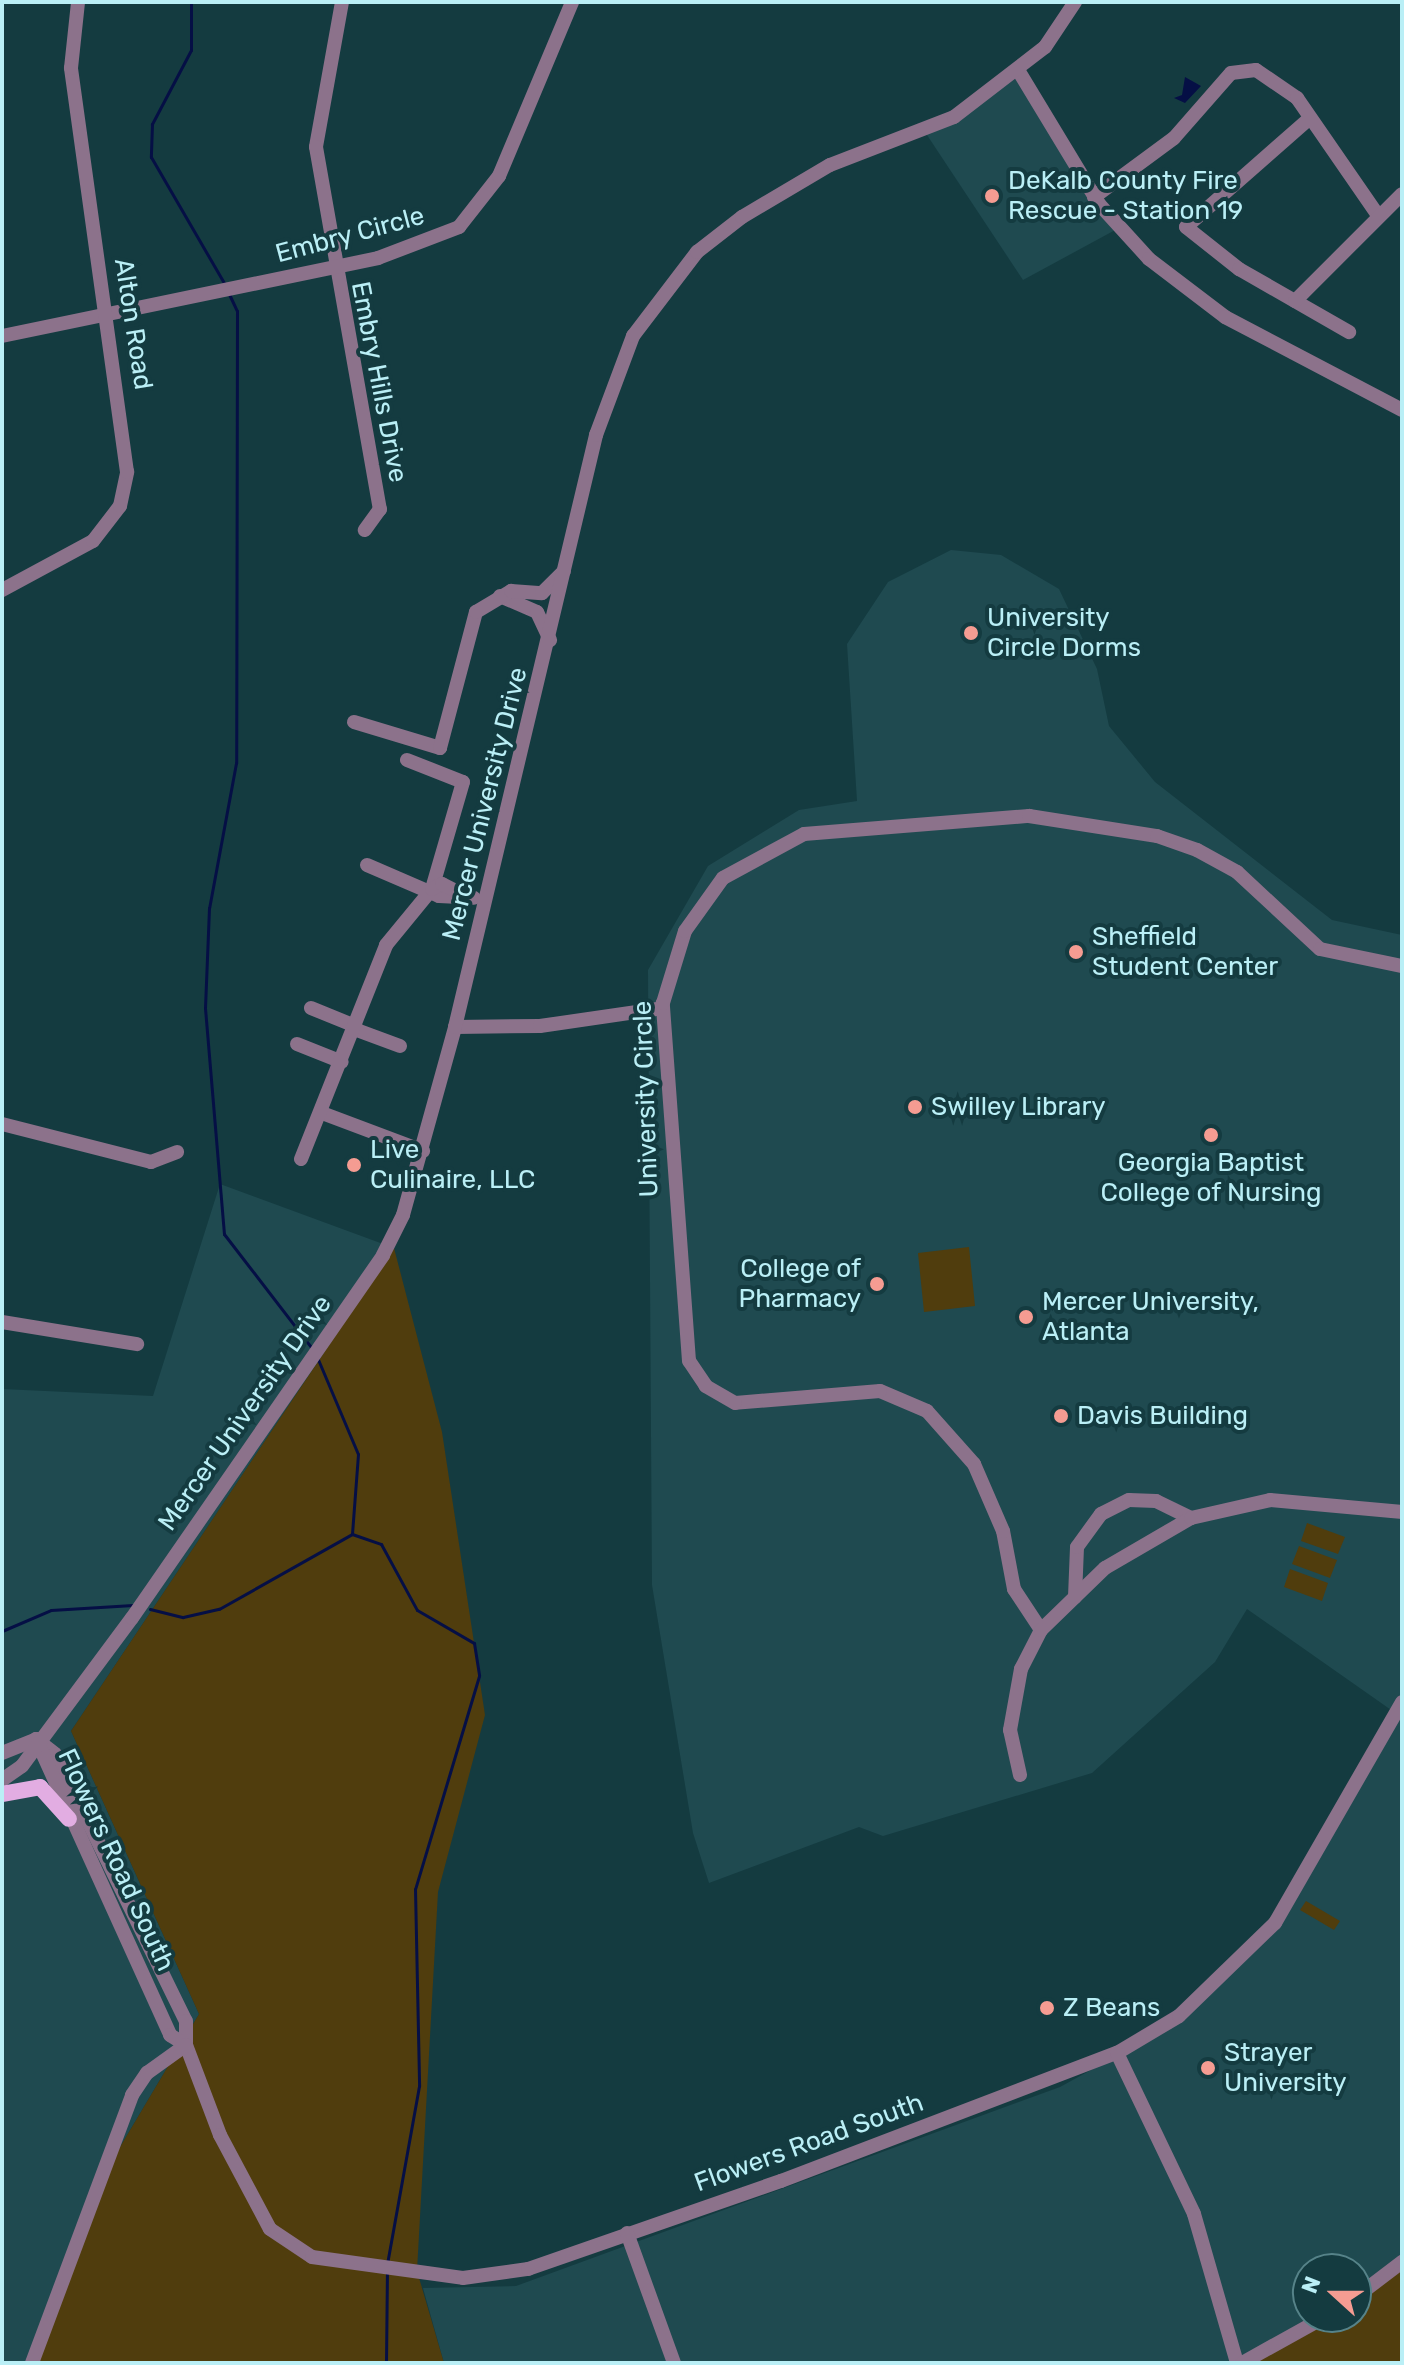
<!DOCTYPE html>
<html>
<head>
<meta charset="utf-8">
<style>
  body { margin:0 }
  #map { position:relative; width:1404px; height:2365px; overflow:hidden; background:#143b40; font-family:Rubik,sans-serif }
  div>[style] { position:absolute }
  .built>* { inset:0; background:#1f4a50 }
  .green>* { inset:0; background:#503d0d }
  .water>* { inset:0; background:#050f45 }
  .stream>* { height:3px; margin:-1.5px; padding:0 1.5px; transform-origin:1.5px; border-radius:1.5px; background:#050f45 }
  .minor>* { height:14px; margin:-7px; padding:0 7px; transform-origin:7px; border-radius:7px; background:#8c728b }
  .major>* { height:16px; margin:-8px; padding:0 8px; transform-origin:8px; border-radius:8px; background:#e2ade2 }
  .dots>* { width:22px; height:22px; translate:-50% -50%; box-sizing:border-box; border:4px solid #143b40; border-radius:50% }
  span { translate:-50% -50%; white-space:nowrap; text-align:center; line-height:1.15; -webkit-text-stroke:8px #143b40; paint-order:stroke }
  .poi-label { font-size:26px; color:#baeff6 }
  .left { translate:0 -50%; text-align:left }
  .right { translate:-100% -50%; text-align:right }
  .street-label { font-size:26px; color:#baeff6 }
  .frame { position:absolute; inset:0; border:4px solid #baeff6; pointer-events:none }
  .north { position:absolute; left:1292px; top:2253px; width:80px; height:80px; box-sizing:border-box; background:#143b40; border:2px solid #568389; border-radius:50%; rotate:291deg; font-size:22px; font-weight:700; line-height:32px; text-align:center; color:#baeff6 }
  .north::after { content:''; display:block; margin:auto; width:28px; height:36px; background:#f59c92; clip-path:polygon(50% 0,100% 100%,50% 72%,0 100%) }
</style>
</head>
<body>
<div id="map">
  <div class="built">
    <i style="clip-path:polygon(1020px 68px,1117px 229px,1023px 280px,925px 132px)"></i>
    <i style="clip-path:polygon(951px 550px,1001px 555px,1059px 589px,1097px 669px,1109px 726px,1155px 782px,1332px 920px,1402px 935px,1402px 2263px,1356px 2302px,1356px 2269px,1308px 2269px,1308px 2317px,1339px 2317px,1241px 2363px,444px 2363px,423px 2288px,516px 2286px,1060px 2087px,1153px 2036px,1263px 1943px,1394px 1712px,1247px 1609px,1215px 1662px,1092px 1773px,883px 1836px,859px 1827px,709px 1883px,693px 1833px,652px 1585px,648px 970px,708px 866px,799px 810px,857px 801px,847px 644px,888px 582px)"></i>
    <i style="clip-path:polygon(220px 1184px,394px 1248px,71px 1731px,199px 2014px,85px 2206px,32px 2363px,2px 2363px,2px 1389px,153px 1396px)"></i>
  </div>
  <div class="green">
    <i style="clip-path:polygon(969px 1247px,975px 1306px,924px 1312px,918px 1253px)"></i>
    <i style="clip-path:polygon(394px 1248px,442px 1432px,485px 1715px,438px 1892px,417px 2271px,444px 2363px,32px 2363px,85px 2206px,199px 2014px,71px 1731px)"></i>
    <i style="clip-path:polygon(1307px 1523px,1345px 1537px,1338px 1554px,1301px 1541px)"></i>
    <i style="clip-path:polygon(1299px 1546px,1337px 1560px,1330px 1578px,1292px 1564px)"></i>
    <i style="clip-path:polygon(1290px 1569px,1328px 1583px,1322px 1601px,1284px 1587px)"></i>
    <i style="clip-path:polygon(1306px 1901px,1340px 1921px,1334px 1930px,1300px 1910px)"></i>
    <i style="clip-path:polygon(1402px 2263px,1402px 2363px,1241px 2363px,1339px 2317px,1356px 2317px,1356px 2302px)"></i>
  </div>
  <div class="water">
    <i style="clip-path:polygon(1185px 77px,1201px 86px,1185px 103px,1174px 98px,1182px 95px)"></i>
  </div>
  <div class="stream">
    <i style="left:191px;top:2px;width:48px;rotate:90deg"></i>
    <i style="left:191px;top:50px;width:84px;rotate:117.8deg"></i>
    <i style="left:152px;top:124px;width:33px;rotate:92deg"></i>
    <i style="left:151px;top:157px;width:146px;rotate:59.9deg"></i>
    <i style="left:229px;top:294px;width:19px;rotate:65deg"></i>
    <i style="left:237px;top:311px;width:452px;rotate:90.1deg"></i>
    <i style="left:236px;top:763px;width:147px;rotate:100.5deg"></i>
    <i style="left:209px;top:908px;width:100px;rotate:92.3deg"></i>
    <i style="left:205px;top:1008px;width:227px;rotate:85.2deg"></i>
    <i style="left:224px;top:1234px;width:143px;rotate:52.4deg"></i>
    <i style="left:317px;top:1357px;width:105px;rotate:67.1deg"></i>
    <i style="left:358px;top:1454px;width:80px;rotate:94.3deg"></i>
    <i style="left:150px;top:1609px;width:34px;rotate:14deg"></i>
    <i style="left:183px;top:1617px;width:37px;rotate:-13deg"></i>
    <i style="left:219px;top:1609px;width:153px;rotate:-29.4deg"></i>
    <i style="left:352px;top:1534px;width:31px;rotate:19deg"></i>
    <i style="left:381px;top:1544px;width:75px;rotate:61.4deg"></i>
    <i style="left:417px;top:1610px;width:66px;rotate:30.1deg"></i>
    <i style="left:474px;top:1643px;width:33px;rotate:81deg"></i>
    <i style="left:479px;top:1676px;width:222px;rotate:106.7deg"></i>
    <i style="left:415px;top:1889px;width:197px;rotate:88.8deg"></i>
    <i style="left:419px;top:2086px;width:180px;rotate:100.2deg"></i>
    <i style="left:2px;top:1631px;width:53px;rotate:-23.2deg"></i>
    <i style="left:51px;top:1610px;width:82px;rotate:-3.5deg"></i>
    <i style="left:386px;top:2363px;width:92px;rotate:-89.4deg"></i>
  </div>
  <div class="minor">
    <i style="left:342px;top:2px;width:147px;rotate:100.2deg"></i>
    <i style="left:316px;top:147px;width:368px;rotate:80deg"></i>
    <i style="left:380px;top:509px;width:26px;rotate:126deg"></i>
    <i style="left:1018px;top:70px;width:157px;rotate:58.8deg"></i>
    <i style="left:1099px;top:204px;width:74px;rotate:47.7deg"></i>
    <i style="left:1149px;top:259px;width:96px;rotate:37.3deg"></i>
    <i style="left:1225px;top:317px;width:200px;rotate:27.7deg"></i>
    <i style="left:1310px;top:118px;width:165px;rotate:138.7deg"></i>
    <i style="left:1186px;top:227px;width:68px;rotate:38.4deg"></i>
    <i style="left:1239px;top:269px;width:127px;rotate:29.8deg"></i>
    <i style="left:1094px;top:197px;width:99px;rotate:-36.4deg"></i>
    <i style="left:1174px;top:138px;width:86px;rotate:-48.8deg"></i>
    <i style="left:1231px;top:73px;width:25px;rotate:-7deg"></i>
    <i style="left:1256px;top:70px;width:50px;rotate:34.3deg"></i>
    <i style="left:1297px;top:98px;width:141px;rotate:55.4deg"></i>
    <i style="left:1295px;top:301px;width:151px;rotate:-45deg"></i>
    <i style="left:2px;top:336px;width:384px;rotate:-11.7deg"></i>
    <i style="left:378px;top:258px;width:87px;rotate:-20.9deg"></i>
    <i style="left:459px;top:227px;width:65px;rotate:-51.9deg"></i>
    <i style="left:499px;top:176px;width:189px;rotate:-67.2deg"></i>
    <i style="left:2px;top:590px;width:103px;rotate:-28.3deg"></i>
    <i style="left:93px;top:541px;width:44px;rotate:-52.4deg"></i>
    <i style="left:120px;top:506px;width:35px;rotate:-78deg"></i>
    <i style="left:127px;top:472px;width:408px;rotate:-97.9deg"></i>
    <i style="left:71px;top:68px;width:66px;rotate:-83.9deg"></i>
    <i style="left:500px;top:596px;width:40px;rotate:23.4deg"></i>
    <i style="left:537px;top:612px;width:31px;rotate:65deg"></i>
    <i style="left:354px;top:722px;width:90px;rotate:16.8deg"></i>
    <i style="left:440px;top:748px;width:141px;rotate:-75.2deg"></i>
    <i style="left:476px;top:612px;width:41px;rotate:-31deg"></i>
    <i style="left:511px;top:591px;width:31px;rotate:4deg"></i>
    <i style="left:542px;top:593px;width:31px;rotate:-45deg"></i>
    <i style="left:407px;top:760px;width:60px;rotate:21.4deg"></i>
    <i style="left:463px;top:782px;width:111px;rotate:106.2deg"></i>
    <i style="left:367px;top:865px;width:78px;rotate:23.3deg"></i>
    <i style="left:439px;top:896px;width:35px;rotate:3deg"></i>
    <i style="left:311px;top:1008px;width:48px;rotate:22.2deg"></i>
    <i style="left:455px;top:1027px;width:85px;rotate:-0.7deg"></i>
    <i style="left:540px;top:1026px;width:124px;rotate:-8.3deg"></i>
    <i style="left:354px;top:1029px;width:49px;rotate:20.3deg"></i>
    <i style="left:297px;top:1044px;width:48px;rotate:21.8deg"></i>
    <i style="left:322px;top:1113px;width:108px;rotate:20.6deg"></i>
    <i style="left:2px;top:1124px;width:154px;rotate:14.3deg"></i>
    <i style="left:151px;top:1162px;width:28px;rotate:-21deg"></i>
    <i style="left:301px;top:1159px;width:230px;rotate:-68.3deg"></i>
    <i style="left:386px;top:945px;width:72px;rotate:-50.6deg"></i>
    <i style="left:432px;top:889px;width:11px;rotate:-27deg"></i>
    <i style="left:442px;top:884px;width:28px;rotate:27deg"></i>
    <i style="left:2px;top:1322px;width:137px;rotate:9.3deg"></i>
    <i style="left:1075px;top:1597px;width:50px;rotate:-87.7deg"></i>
    <i style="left:1077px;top:1547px;width:41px;rotate:-54deg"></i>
    <i style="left:1101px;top:1514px;width:31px;rotate:-27deg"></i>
    <i style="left:1129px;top:1500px;width:27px;rotate:2deg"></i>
    <i style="left:1156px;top:1501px;width:39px;rotate:26deg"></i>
    <i style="left:1041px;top:1630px;width:49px;rotate:-123.4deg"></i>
    <i style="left:1014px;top:1589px;width:59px;rotate:-100.7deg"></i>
    <i style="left:1003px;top:1531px;width:73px;rotate:-113.4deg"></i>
    <i style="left:974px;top:1464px;width:71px;rotate:-131.6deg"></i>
    <i style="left:927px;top:1411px;width:51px;rotate:-156.9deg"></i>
    <i style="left:880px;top:1391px;width:145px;rotate:175.3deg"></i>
    <i style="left:735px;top:1403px;width:34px;rotate:-150deg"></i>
    <i style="left:706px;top:1386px;width:30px;rotate:-124deg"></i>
    <i style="left:689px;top:1361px;width:359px;rotate:-94.2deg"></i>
    <i style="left:663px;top:1003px;width:75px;rotate:-73deg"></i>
    <i style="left:685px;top:931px;width:65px;rotate:-54.4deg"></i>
    <i style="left:723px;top:878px;width:92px;rotate:-28.5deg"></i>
    <i style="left:804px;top:834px;width:226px;rotate:-4.6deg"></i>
    <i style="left:1029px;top:816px;width:130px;rotate:8.9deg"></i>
    <i style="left:1157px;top:836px;width:42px;rotate:19.3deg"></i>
    <i style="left:1197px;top:850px;width:46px;rotate:28.8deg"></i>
    <i style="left:1237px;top:872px;width:113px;rotate:42.9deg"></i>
    <i style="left:1320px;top:949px;width:84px;rotate:11.7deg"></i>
    <i style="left:36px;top:1739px;width:24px;rotate:38deg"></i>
    <i style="left:55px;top:1754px;width:297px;rotate:63.9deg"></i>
    <i style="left:186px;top:2021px;width:24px;rotate:90deg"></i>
    <i style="left:186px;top:2045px;width:96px;rotate:69.3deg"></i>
    <i style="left:220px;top:2135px;width:106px;rotate:62deg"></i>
    <i style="left:270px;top:2229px;width:50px;rotate:33.7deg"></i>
    <i style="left:312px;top:2257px;width:152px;rotate:7.9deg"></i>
    <i style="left:463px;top:2278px;width:66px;rotate:-7.9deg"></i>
    <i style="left:528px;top:2269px;width:268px;rotate:-19.2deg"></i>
    <i style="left:781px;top:2181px;width:360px;rotate:-20.9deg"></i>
    <i style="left:1117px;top:2053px;width:72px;rotate:-30.8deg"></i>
    <i style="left:1179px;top:2016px;width:134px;rotate:-44.1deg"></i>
    <i style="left:1275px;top:1923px;width:255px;rotate:-60.1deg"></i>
    <i style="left:36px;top:1739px;width:325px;rotate:65.6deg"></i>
    <i style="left:170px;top:2035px;width:19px;rotate:32deg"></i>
    <i style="left:2px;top:1753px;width:37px;rotate:-22deg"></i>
    <i style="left:1020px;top:1775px;width:46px;rotate:-102.5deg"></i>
    <i style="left:1010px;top:1730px;width:62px;rotate:-79.8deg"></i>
    <i style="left:1021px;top:1669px;width:44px;rotate:-62.9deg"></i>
    <i style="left:1041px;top:1630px;width:89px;rotate:-44.1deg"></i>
    <i style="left:1105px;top:1568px;width:99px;rotate:-30.2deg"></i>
    <i style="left:1191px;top:1518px;width:81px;rotate:-12.8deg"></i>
    <i style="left:1270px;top:1500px;width:133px;rotate:5.2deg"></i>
    <i style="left:2px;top:1780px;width:24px;rotate:-35deg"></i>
    <i style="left:22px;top:1766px;width:184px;rotate:-53.4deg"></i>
    <i style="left:132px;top:1618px;width:441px;rotate:-55.3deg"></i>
    <i style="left:383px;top:1255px;width:45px;rotate:-63.4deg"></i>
    <i style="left:403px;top:1215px;width:195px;rotate:-74.5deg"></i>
    <i style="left:455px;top:1027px;width:609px;rotate:-76.6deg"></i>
    <i style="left:596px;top:435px;width:106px;rotate:-69.5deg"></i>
    <i style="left:633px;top:336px;width:106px;rotate:-52.7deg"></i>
    <i style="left:697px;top:252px;width:57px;rotate:-37.9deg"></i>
    <i style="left:742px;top:217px;width:102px;rotate:-30.6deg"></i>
    <i style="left:830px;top:165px;width:133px;rotate:-21.2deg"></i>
    <i style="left:954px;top:117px;width:115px;rotate:-37.6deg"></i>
    <i style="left:1045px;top:47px;width:54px;rotate:-56.3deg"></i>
    <i style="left:1117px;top:2053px;width:178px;rotate:64.4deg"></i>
    <i style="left:1194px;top:2214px;width:155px;rotate:73.9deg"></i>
    <i style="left:627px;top:2233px;width:138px;rotate:70.1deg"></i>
    <i style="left:1356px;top:2297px;width:58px;rotate:-37.3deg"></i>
    <i style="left:32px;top:2363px;width:286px;rotate:-69.5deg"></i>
    <i style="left:132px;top:2095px;width:27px;rotate:-56deg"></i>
    <i style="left:147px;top:2073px;width:48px;rotate:-35.7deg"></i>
    <i style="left:1242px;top:2363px;width:95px;rotate:-29deg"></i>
  </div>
  <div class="major">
    <i style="left:2px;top:1794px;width:39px;rotate:-10deg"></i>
    <i style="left:40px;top:1787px;width:43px;rotate:47.8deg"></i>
  </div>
  <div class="dots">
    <i style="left:992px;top:196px;background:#f59c92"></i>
    <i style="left:971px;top:633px;background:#f59c92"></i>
    <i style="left:1076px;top:952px;background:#f59c92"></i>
    <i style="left:915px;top:1107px;background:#f59c92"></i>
    <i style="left:1211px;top:1135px;background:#f59c92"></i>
    <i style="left:354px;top:1165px;background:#f59c92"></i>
    <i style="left:877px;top:1284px;background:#f59c92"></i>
    <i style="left:1026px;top:1317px;background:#f59c92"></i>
    <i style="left:1061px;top:1416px;background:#f59c92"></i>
    <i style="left:1047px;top:2008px;background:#f59c92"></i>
    <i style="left:1208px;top:2068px;background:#f59c92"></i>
  </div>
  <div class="poi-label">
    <span class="left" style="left:1008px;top:196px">DeKalb County Fire<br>Rescue - Station 19</span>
    <span class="left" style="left:987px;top:633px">University<br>Circle Dorms</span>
    <span class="left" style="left:1092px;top:952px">Sheffield<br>Student Center</span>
    <span class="left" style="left:931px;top:1107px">Swilley Library</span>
    <span class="left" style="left:370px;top:1165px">Live<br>Culinaire, LLC</span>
    <span style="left:1211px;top:1178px">Georgia Baptist<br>College of Nursing</span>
    <span class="right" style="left:861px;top:1284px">College of<br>Pharmacy</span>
    <span class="left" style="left:1042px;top:1317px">Mercer University,<br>Atlanta</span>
    <span class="left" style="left:1077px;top:1416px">Davis Building</span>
    <span class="left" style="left:1063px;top:2008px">Z Beans</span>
    <span class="left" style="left:1224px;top:2068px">Strayer<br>University</span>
  </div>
  <div class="street-label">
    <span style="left:350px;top:235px;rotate:-15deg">Embry Circle</span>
    <span style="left:133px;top:324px;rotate:81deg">Alton Road</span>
    <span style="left:379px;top:382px;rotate:79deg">Embry Hills Drive</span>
    <span style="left:485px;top:804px;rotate:-76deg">Mercer University Drive</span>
    <span style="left:646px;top:1099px;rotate:-92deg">University Circle</span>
    <span style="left:245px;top:1413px;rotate:-55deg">Mercer University Drive</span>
    <span style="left:116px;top:1860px;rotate:65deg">Flowers Road South</span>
    <span style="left:809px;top:2143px;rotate:-20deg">Flowers Road South</span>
  </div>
  <div class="frame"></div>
  <div class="north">N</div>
</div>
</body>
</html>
